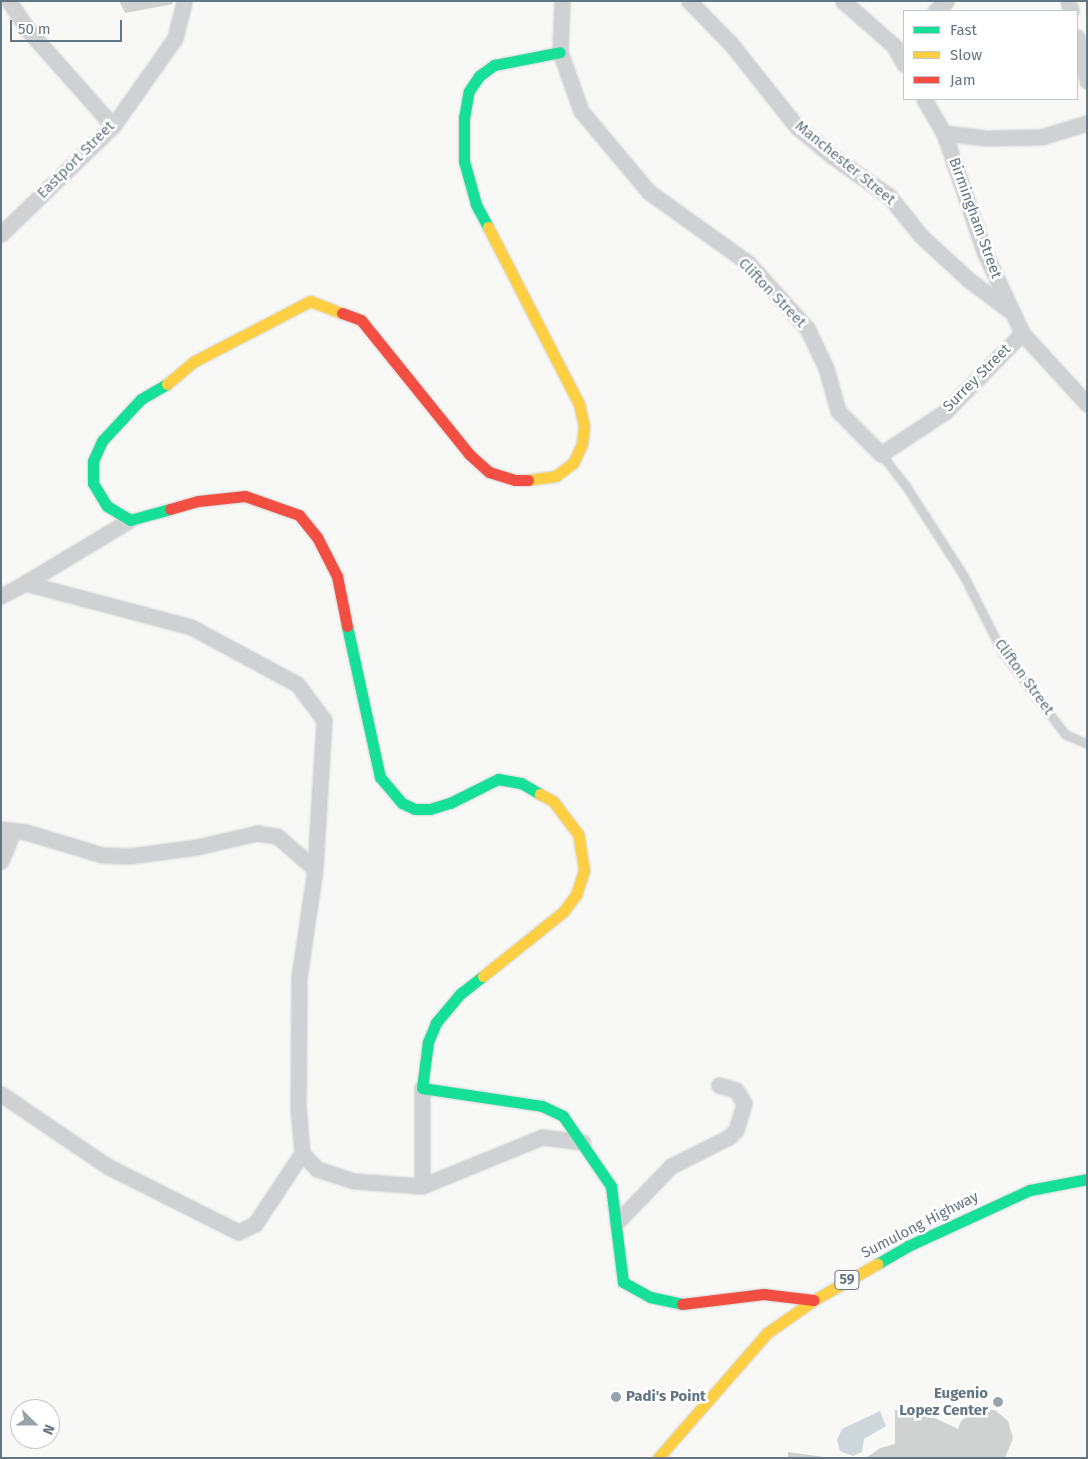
<!DOCTYPE html>
<html>
<head>
<meta charset="utf-8">
<style>
  body { margin:0 }
  #map { position:relative; width:1088px; height:1459px; overflow:hidden; background:#f8f8f7; font-family:"Fira Sans",sans-serif }
  div>[style] { position:absolute }
  .water>* { inset:0; background:#ced7d9 }
  .building>* { inset:0; background:#d0d2d2 }
  .roads { filter:drop-shadow(0 0 1px #d4d6d6) drop-shadow(0 0 1px #d4d6d6) }
  .lane>* { height:8px; margin:-4px; padding:0 4px; transform-origin:4px; border-radius:4px; background:#cfd1d2 }
  .street>* { height:15px; margin:-7.5px; padding:0 7.5px; transform-origin:7.5px; border-radius:7.5px; background:#cfd1d2 }
  .fast>* { height:11px; margin:-5.5px; padding:0 5.5px; transform-origin:5.5px; border-radius:5.5px; background:#16e098 }
  .slow>* { height:11px; margin:-5.5px; padding:0 5.5px; transform-origin:5.5px; border-radius:5.5px; background:#ffcf43 }
  .jam>* { height:11px; margin:-5.5px; padding:0 5.5px; transform-origin:5.5px; border-radius:5.5px; background:#f24e42 }
  .dots>* { width:14px; height:14px; translate:-50% -50%; box-sizing:border-box; border:2px solid #fff; border-radius:50% }
  span { translate:-50% -50%; white-space:nowrap; text-align:center; line-height:1.15; -webkit-text-stroke:5px #fff; paint-order:stroke }
  .shield-label span { padding:1px 4px; background:#fff; border:1px solid; border-radius:4px; -webkit-text-stroke-width:0 }
  .shield-label { font-size:14px; color:#637582; font-weight:700 }
  .street-label { font-size:15px; color:#637582 }
  .poi-label { font-size:15px; color:#637582; font-weight:700 }
  .right { translate:-100% -50%; text-align:right }
  .left { translate:0 -50%; text-align:left }
  .frame { position:absolute; inset:0; border:2px solid #637582; pointer-events:none }
  .legend { position:absolute; left:903px; top:10px; width:175px; height:90px; box-sizing:border-box; background:#fff; border:1px solid #c1c8cd; margin:0; padding:6px 9px; list-style:none; font-size:15px; color:#637582 }
  .legend li { display:flex; align-items:center; gap:10px; height:25px }
  .legend b { width:25px; border:1px solid #c1c8cd }
  .north { position:absolute; left:10px; top:1399px; width:50px; height:50px; box-sizing:border-box; background:#fff; border:1px solid #c1c8cd; border-radius:50%; rotate:112deg; font-size:14px; font-weight:700; line-height:20px; text-align:center; color:#637582 }
  .north::after { content:''; display:block; margin:auto; width:18px; height:22px; background:#97a3ab; clip-path:polygon(50% 0,100% 100%,50% 72%,0 100%) }
  .scale { position:absolute; left:10px; top:20px; width:112px; height:22px; box-sizing:border-box; border:2px solid #637582; border-top:0; padding-left:6px; font-size:15px; line-height:18px; white-space:nowrap; color:#637582; -webkit-text-stroke:4px #fff; paint-order:stroke }
</style>
</head>
<body>
<div id="map">
  <div class="water">
    <i style="clip-path:polygon(880px 1411px,886px 1426px,864px 1439px,862px 1452px,853px 1456px,840px 1451px,837px 1440px,842px 1429px)"></i>
  </div>
  <div class="building">
    <i style="clip-path:polygon(119px 1px,172px 1px,173px 4px,125px 13px)"></i>
    <i style="clip-path:polygon(976px 1409px,995px 1410px,1008px 1421px,1013px 1438px,1005px 1458px,866px 1458px,880px 1448px,895px 1444px,895px 1410px,920px 1411px,958px 1429px,961px 1421px)"></i>
    <i style="clip-path:polygon(788px 1452px,824px 1457px,824px 1458px,788px 1458px)"></i>
  </div>
  <div class="roads">
    <div class="lane">
      <i style="left:881px;top:454px;width:41px;rotate:52deg"></i>
      <i style="left:906px;top:486px;width:107px;rotate:57.2deg"></i>
      <i style="left:964px;top:576px;width:86px;rotate:63.1deg"></i>
      <i style="left:1003px;top:653px;width:103px;rotate:52.5deg"></i>
      <i style="left:1066px;top:735px;width:23px;rotate:23deg"></i>
    </div>
    <div class="street">
      <i style="left:9px;top:1px;width:35px;rotate:57deg"></i>
      <i style="left:28px;top:30px;width:128px;rotate:48.5deg"></i>
      <i style="left:562px;top:1px;width:51px;rotate:92.2deg"></i>
      <i style="left:560px;top:52px;width:63px;rotate:70.4deg"></i>
      <i style="left:581px;top:111px;width:106px;rotate:50deg"></i>
      <i style="left:649px;top:192px;width:122px;rotate:35.6deg"></i>
      <i style="left:748px;top:263px;width:88px;rotate:47.8deg"></i>
      <i style="left:807px;top:328px;width:44px;rotate:64.6deg"></i>
      <i style="left:826px;top:368px;width:45px;rotate:74.4deg"></i>
      <i style="left:838px;top:411px;width:61px;rotate:45deg"></i>
      <i style="left:881px;top:454px;width:78px;rotate:-33.5deg"></i>
      <i style="left:946px;top:411px;width:109px;rotate:-45.7deg"></i>
      <i style="left:689px;top:1px;width:60px;rotate:45.7deg"></i>
      <i style="left:731px;top:44px;width:106px;rotate:51.5deg"></i>
      <i style="left:797px;top:127px;width:45px;rotate:39.6deg"></i>
      <i style="left:832px;top:156px;width:70px;rotate:35.1deg"></i>
      <i style="left:889px;top:196px;width:51px;rotate:51.3deg"></i>
      <i style="left:921px;top:236px;width:65px;rotate:42.5deg"></i>
      <i style="left:969px;top:280px;width:55px;rotate:36.9deg"></i>
      <i style="left:843px;top:1px;width:68px;rotate:41.4deg"></i>
      <i style="left:894px;top:46px;width:21px;rotate:61deg"></i>
      <i style="left:1068px;top:1px;width:10px;rotate:73deg"></i>
      <i style="left:935px;top:11px;width:15px;rotate:-42deg"></i>
      <i style="left:1077px;top:37px;width:45px;rotate:77.2deg"></i>
      <i style="left:924px;top:99px;width:39px;rotate:60deg"></i>
      <i style="left:944px;top:133px;width:125px;rotate:71.3deg"></i>
      <i style="left:984px;top:251px;width:90px;rotate:65.1deg"></i>
      <i style="left:1022px;top:333px;width:96px;rotate:47.5deg"></i>
      <i style="left:944px;top:133px;width:42px;rotate:6.8deg"></i>
      <i style="left:986px;top:138px;width:55px;rotate:-1deg"></i>
      <i style="left:1041px;top:137px;width:48px;rotate:-16.9deg"></i>
      <i style="left:1px;top:234px;width:156px;rotate:-44deg"></i>
      <i style="left:113px;top:126px;width:108px;rotate:-54.8deg"></i>
      <i style="left:175px;top:38px;width:38px;rotate:-76deg"></i>
      <i style="left:25px;top:583px;width:122px;rotate:-31deg"></i>
      <i style="left:1px;top:596px;width:27px;rotate:-28deg"></i>
      <i style="left:25px;top:583px;width:172px;rotate:14.8deg"></i>
      <i style="left:191px;top:627px;width:120px;rotate:28.3deg"></i>
      <i style="left:297px;top:684px;width:45px;rotate:53.1deg"></i>
      <i style="left:324px;top:720px;width:149px;rotate:93.5deg"></i>
      <i style="left:315px;top:869px;width:110px;rotate:98.4deg"></i>
      <i style="left:299px;top:978px;width:129px;rotate:90.4deg"></i>
      <i style="left:298px;top:1107px;width:46px;rotate:85deg"></i>
      <i style="left:302px;top:1153px;width:22px;rotate:47deg"></i>
      <i style="left:317px;top:1169px;width:39px;rotate:18deg"></i>
      <i style="left:354px;top:1181px;width:68px;rotate:4.2deg"></i>
      <i style="left:422px;top:1186px;width:130px;rotate:-22.2deg"></i>
      <i style="left:542px;top:1137px;width:41px;rotate:7deg"></i>
      <i style="left:1px;top:829px;width:25px;rotate:7deg"></i>
      <i style="left:26px;top:832px;width:79px;rotate:16.8deg"></i>
      <i style="left:102px;top:855px;width:27px;rotate:2deg"></i>
      <i style="left:129px;top:856px;width:69px;rotate:-7.5deg"></i>
      <i style="left:197px;top:847px;width:62px;rotate:-13.1deg"></i>
      <i style="left:257px;top:833px;width:20px;rotate:9deg"></i>
      <i style="left:277px;top:836px;width:50px;rotate:41deg"></i>
      <i style="left:1px;top:861px;width:32px;rotate:-68deg"></i>
      <i style="left:422px;top:1088px;width:98px;rotate:90deg"></i>
      <i style="left:1px;top:1094px;width:128px;rotate:34.2deg"></i>
      <i style="left:107px;top:1166px;width:147px;rotate:26.7deg"></i>
      <i style="left:238px;top:1232px;width:19px;rotate:-25deg"></i>
      <i style="left:255px;top:1224px;width:85px;rotate:-56.5deg"></i>
      <i style="left:617px;top:1222px;width:78px;rotate:-46deg"></i>
      <i style="left:671px;top:1166px;width:65px;rotate:-26.6deg"></i>
      <i style="left:729px;top:1137px;width:10px;rotate:-45deg"></i>
      <i style="left:736px;top:1130px;width:28px;rotate:-73deg"></i>
      <i style="left:744px;top:1103px;width:15px;rotate:-122deg"></i>
      <i style="left:736px;top:1090px;width:18px;rotate:-164deg"></i>
    </div>
    <div class="fast">
      <i style="left:488px;top:227px;width:26px;rotate:-118deg"></i>
      <i style="left:476px;top:204px;width:45px;rotate:-105.6deg"></i>
      <i style="left:464px;top:161px;width:43px;rotate:-90deg"></i>
      <i style="left:464px;top:118px;width:27px;rotate:-80deg"></i>
      <i style="left:469px;top:91px;width:18px;rotate:-56deg"></i>
      <i style="left:479px;top:76px;width:19px;rotate:-36deg"></i>
      <i style="left:494px;top:65px;width:67px;rotate:-11.1deg"></i>
      <i style="left:167px;top:384px;width:30px;rotate:150deg"></i>
      <i style="left:141px;top:399px;width:57px;rotate:132.9deg"></i>
      <i style="left:102px;top:441px;width:22px;rotate:114deg"></i>
      <i style="left:93px;top:461px;width:22px;rotate:90deg"></i>
      <i style="left:93px;top:483px;width:27px;rotate:59deg"></i>
      <i style="left:107px;top:506px;width:27px;rotate:31deg"></i>
      <i style="left:130px;top:520px;width:41px;rotate:-15.4deg"></i>
      <i style="left:347px;top:626px;width:155px;rotate:77.7deg"></i>
      <i style="left:380px;top:777px;width:34px;rotate:50deg"></i>
      <i style="left:402px;top:803px;width:14px;rotate:25deg"></i>
      <i style="left:415px;top:809px;width:15px"></i>
      <i style="left:430px;top:809px;width:21px;rotate:-17deg"></i>
      <i style="left:450px;top:803px;width:54px;rotate:-26.6deg"></i>
      <i style="left:498px;top:779px;width:23px;rotate:10deg"></i>
      <i style="left:521px;top:783px;width:22px;rotate:30deg"></i>
      <i style="left:483px;top:976px;width:29px;rotate:142deg"></i>
      <i style="left:460px;top:994px;width:38px;rotate:130deg"></i>
      <i style="left:436px;top:1023px;width:21px;rotate:113deg"></i>
      <i style="left:428px;top:1042px;width:46px;rotate:97.4deg"></i>
      <i style="left:422px;top:1088px;width:121px;rotate:8.5deg"></i>
      <i style="left:542px;top:1106px;width:23px;rotate:25deg"></i>
      <i style="left:563px;top:1116px;width:85px;rotate:55.6deg"></i>
      <i style="left:611px;top:1186px;width:97px;rotate:82.9deg"></i>
      <i style="left:623px;top:1282px;width:31px;rotate:29deg"></i>
      <i style="left:650px;top:1297px;width:33px;rotate:12deg"></i>
      <i style="left:877px;top:1264px;width:36px;rotate:-30deg"></i>
      <i style="left:908px;top:1246px;width:134px;rotate:-24.7deg"></i>
      <i style="left:1030px;top:1190px;width:58px;rotate:-10.9deg"></i>
    </div>
    <div class="slow">
      <i style="left:488px;top:227px;width:199px;rotate:62.8deg"></i>
      <i style="left:579px;top:404px;width:22px;rotate:77deg"></i>
      <i style="left:584px;top:425px;width:19px;rotate:96deg"></i>
      <i style="left:582px;top:444px;width:21px;rotate:115deg"></i>
      <i style="left:573px;top:463px;width:21px;rotate:143deg"></i>
      <i style="left:556px;top:476px;width:28px;rotate:172deg"></i>
      <i style="left:167px;top:384px;width:34px;rotate:-40deg"></i>
      <i style="left:193px;top:362px;width:132px;rotate:-27.5deg"></i>
      <i style="left:310px;top:301px;width:34px;rotate:21deg"></i>
      <i style="left:483px;top:976px;width:102px;rotate:-38.7deg"></i>
      <i style="left:563px;top:912px;width:21px;rotate:-53deg"></i>
      <i style="left:576px;top:895px;width:26px;rotate:-72deg"></i>
      <i style="left:584px;top:870px;width:36px;rotate:-99deg"></i>
      <i style="left:578px;top:834px;width:41px;rotate:-127.1deg"></i>
      <i style="left:553px;top:801px;width:15px;rotate:-152deg"></i>
      <i style="left:658px;top:1458px;width:166px;rotate:-48.9deg"></i>
      <i style="left:767px;top:1333px;width:57px;rotate:-35.1deg"></i>
      <i style="left:814px;top:1300px;width:73px;rotate:-29.7deg"></i>
    </div>
    <div class="jam">
      <i style="left:342px;top:313px;width:20px;rotate:20deg"></i>
      <i style="left:361px;top:320px;width:172px;rotate:51.1deg"></i>
      <i style="left:469px;top:454px;width:27px;rotate:42deg"></i>
      <i style="left:489px;top:472px;width:27px;rotate:17deg"></i>
      <i style="left:515px;top:480px;width:13px"></i>
      <i style="left:170px;top:509px;width:29px;rotate:-16deg"></i>
      <i style="left:198px;top:501px;width:47px;rotate:-6.1deg"></i>
      <i style="left:245px;top:496px;width:57px;rotate:19.4deg"></i>
      <i style="left:299px;top:515px;width:28px;rotate:51deg"></i>
      <i style="left:317px;top:537px;width:44px;rotate:62.9deg"></i>
      <i style="left:337px;top:576px;width:51px;rotate:78.7deg"></i>
      <i style="left:682px;top:1304px;width:82px;rotate:-7deg"></i>
      <i style="left:763px;top:1294px;width:51px;rotate:6.7deg"></i>
    </div>
  </div>
  <div class="dots">
    <i style="left:616px;top:1397px;background:#97a3ab"></i>
    <i style="left:998px;top:1402px;background:#97a3ab"></i>
  </div>
  <div class="shield-label">
    <span style="left:847px;top:1280px">59</span>
  </div>
  <div class="street-label">
    <span style="left:76px;top:160px;rotate:-45deg">Eastport Street</span>
    <span style="left:845px;top:163px;rotate:39deg">Manchester Street</span>
    <span style="left:975px;top:218px;rotate:70deg">Birmingham Street</span>
    <span style="left:772px;top:293px;rotate:46deg">Clifton Street</span>
    <span style="left:977px;top:378px;rotate:-45deg">Surrey Street</span>
    <span style="left:1024px;top:677px;rotate:54deg">Clifton Street</span>
    <span style="left:920px;top:1225px;rotate:-27deg">Sumulong Highway</span>
  </div>
  <div class="poi-label">
    <span class="right" style="left:988px;top:1402px">Eugenio<br>Lopez Center</span>
    <span class="left" style="left:626px;top:1397px">Padi's Point</span>
  </div>
  <div class="frame"></div>
  <ul class="legend">
  <li><b style="height:6px;background:#16e098"></b>Fast</li>
  <li><b style="height:6px;background:#ffcf43"></b>Slow</li>
  <li><b style="height:6px;background:#f24e42"></b>Jam</li>
  </ul>
  <div class="north">N</div>
  <div class="scale">50 m</div>
</div>
</body>
</html>
